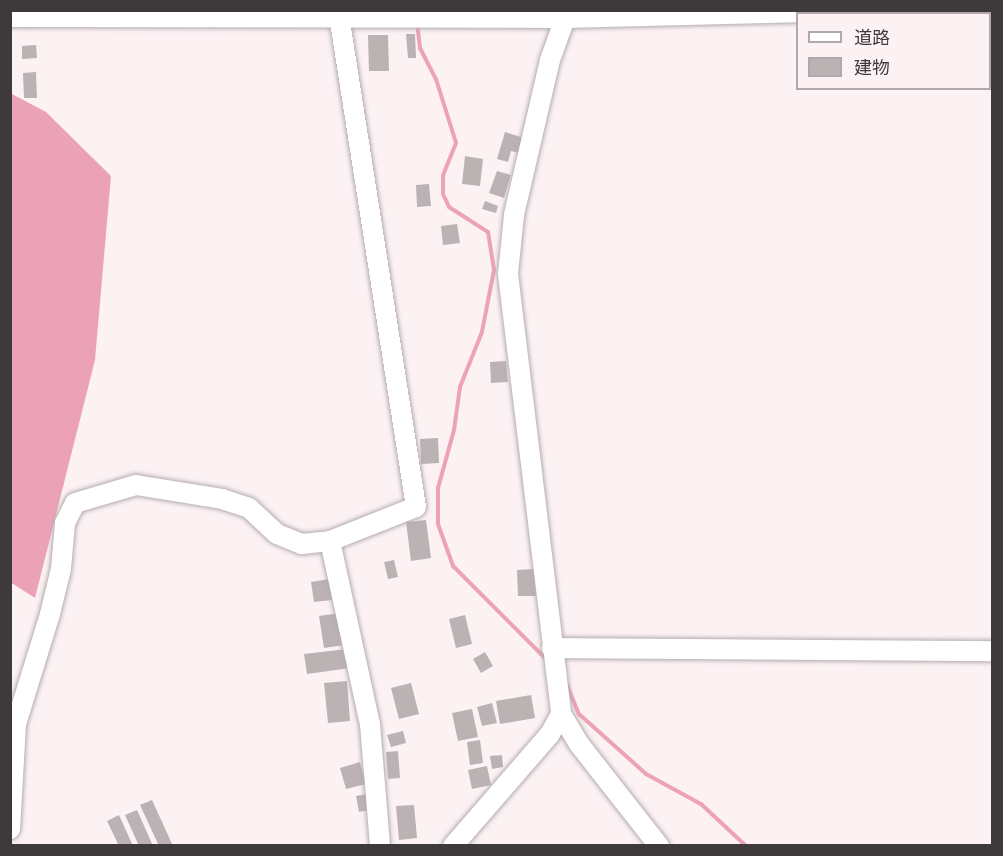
<!DOCTYPE html>
<html>
<head>
<meta charset="utf-8">
<style>
  body { margin:0 }
  #map { position:relative; width:1003px; height:856px; overflow:hidden; background:#fcf2f4; font-family:Overpass,"Noto Sans JP",sans-serif }
  div>[style] { position:absolute }
  .forest>* { inset:0; background:#eca2b6 }
  .stream>* { height:4px; margin:-2px; padding:0 2px; transform-origin:2px; border-radius:2px; background:#eda2b6 }
  .building>* { inset:0; background:#bbb2b4 }
  .roads { filter:drop-shadow(0 0 2px #b5acae) drop-shadow(0 0 2px #b5acae) }
  .minor>* { height:20px; margin:-10px; padding:0 10px; transform-origin:10px; border-radius:10px; background:#fff }
  span { translate:-50% -50%; white-space:nowrap; text-align:center; line-height:1.15; -webkit-text-stroke:4.5px #fcf2f4; paint-order:stroke }
  .frame { position:absolute; inset:0; border:12px solid #3e3a3b; pointer-events:none }
  .legend { position:absolute; left:796px; top:12px; width:195px; height:78px; box-sizing:border-box; background:#fcf2f4; border:2px solid #b0a8aa; margin:0; padding:8px 10px; list-style:none; font-size:18px; color:#3e3a3b }
  .legend li { display:flex; align-items:center; gap:12px; height:30px }
  .legend b { width:30px; border:2px solid #b0a8aa }
</style>
</head>
<body>
<div id="map">
  <div class="forest">
    <i style="clip-path:polygon(10px 93px,46px 112px,111px 176px,95px 360px,35px 598px,10px 582px)"></i>
  </div>
  <div class="stream">
    <i style="left:417px;top:23px;width:25px;rotate:83deg"></i>
    <i style="left:420px;top:48px;width:35px;rotate:63deg"></i>
    <i style="left:436px;top:79px;width:67px;rotate:72.6deg"></i>
    <i style="left:456px;top:143px;width:35px;rotate:112deg"></i>
    <i style="left:443px;top:176px;width:18px;rotate:90deg"></i>
    <i style="left:443px;top:194px;width:14px;rotate:65deg"></i>
    <i style="left:449px;top:207px;width:46px;rotate:32.7deg"></i>
    <i style="left:488px;top:232px;width:38px;rotate:81deg"></i>
    <i style="left:494px;top:270px;width:63px;rotate:101deg"></i>
    <i style="left:482px;top:332px;width:59px;rotate:111.8deg"></i>
    <i style="left:460px;top:387px;width:43px;rotate:97.9deg"></i>
    <i style="left:454px;top:430px;width:60px;rotate:105.4deg"></i>
    <i style="left:438px;top:488px;width:36px;rotate:90deg"></i>
    <i style="left:438px;top:524px;width:45px;rotate:70.3deg"></i>
    <i style="left:453px;top:566px;width:134px;rotate:45deg"></i>
    <i style="left:565px;top:680px;width:37px;rotate:68deg"></i>
    <i style="left:579px;top:714px;width:90px;rotate:41.8deg"></i>
    <i style="left:646px;top:774px;width:63px;rotate:28.6deg"></i>
    <i style="left:701px;top:804px;width:62px;rotate:43deg"></i>
  </div>
  <div class="building">
    <i style="clip-path:polygon(406px 34px,415px 34px,416px 58px,408px 58px)"></i>
    <i style="clip-path:polygon(368px 35px,388px 35px,389px 71px,369px 71px)"></i>
    <i style="clip-path:polygon(36px 45px,37px 58px,22px 59px,22px 46px)"></i>
    <i style="clip-path:polygon(36px 72px,37px 98px,24px 98px,23px 73px)"></i>
    <i style="clip-path:polygon(505px 132px,524px 138px,519px 153px,511px 151px,508px 162px,497px 159px)"></i>
    <i style="clip-path:polygon(465px 156px,483px 159px,480px 186px,462px 184px)"></i>
    <i style="clip-path:polygon(497px 171px,511px 175px,504px 198px,489px 193px)"></i>
    <i style="clip-path:polygon(429px 184px,431px 206px,417px 207px,416px 185px)"></i>
    <i style="clip-path:polygon(485px 201px,498px 206px,496px 213px,482px 209px)"></i>
    <i style="clip-path:polygon(457px 224px,460px 243px,443px 245px,441px 226px)"></i>
    <i style="clip-path:polygon(506px 361px,508px 382px,491px 383px,490px 362px)"></i>
    <i style="clip-path:polygon(438px 438px,439px 463px,421px 464px,420px 439px)"></i>
    <i style="clip-path:polygon(426px 520px,431px 558px,411px 561px,406px 522px)"></i>
    <i style="clip-path:polygon(394px 560px,398px 577px,388px 579px,384px 562px)"></i>
    <i style="clip-path:polygon(534px 569px,536px 596px,518px 596px,517px 570px)"></i>
    <i style="clip-path:polygon(329px 579px,332px 600px,314px 602px,311px 582px)"></i>
    <i style="clip-path:polygon(340px 613px,344px 645px,324px 648px,319px 616px)"></i>
    <i style="clip-path:polygon(465px 615px,472px 644px,456px 648px,449px 619px)"></i>
    <i style="clip-path:polygon(347px 649px,350px 668px,307px 674px,304px 654px)"></i>
    <i style="clip-path:polygon(485px 652px,493px 666px,481px 673px,473px 659px)"></i>
    <i style="clip-path:polygon(347px 681px,350px 721px,328px 723px,324px 683px)"></i>
    <i style="clip-path:polygon(411px 683px,419px 714px,399px 719px,391px 688px)"></i>
    <i style="clip-path:polygon(531px 695px,535px 718px,500px 724px,496px 701px)"></i>
    <i style="clip-path:polygon(492px 703px,497px 723px,482px 726px,477px 707px)"></i>
    <i style="clip-path:polygon(472px 709px,478px 737px,458px 741px,452px 713px)"></i>
    <i style="clip-path:polygon(403px 731px,406px 743px,391px 747px,387px 735px)"></i>
    <i style="clip-path:polygon(480px 740px,483px 763px,470px 765px,467px 742px)"></i>
    <i style="clip-path:polygon(398px 751px,400px 778px,388px 779px,386px 752px)"></i>
    <i style="clip-path:polygon(502px 755px,503px 767px,492px 769px,490px 756px)"></i>
    <i style="clip-path:polygon(360px 762px,366px 784px,346px 789px,340px 768px)"></i>
    <i style="clip-path:polygon(487px 766px,491px 785px,472px 789px,468px 770px)"></i>
    <i style="clip-path:polygon(367px 794px,369px 810px,359px 812px,356px 796px)"></i>
    <i style="clip-path:polygon(152px 800px,173px 846px,159px 846px,140px 805px)"></i>
    <i style="clip-path:polygon(414px 805px,417px 838px,399px 840px,396px 806px)"></i>
    <i style="clip-path:polygon(137px 810px,153px 846px,139px 846px,125px 815px)"></i>
    <i style="clip-path:polygon(119px 815px,133px 846px,119px 846px,107px 821px)"></i>
  </div>
  <div class="roads">
    <div class="minor">
      <i style="left:568px;top:10px;width:53px;rotate:109.8deg"></i>
      <i style="left:550px;top:60px;width:159px;rotate:103.1deg"></i>
      <i style="left:514px;top:215px;width:59px;rotate:95.8deg"></i>
      <i style="left:508px;top:274px;width:443px;rotate:83.1deg"></i>
      <i style="left:561px;top:714px;width:35px;rotate:59deg"></i>
      <i style="left:579px;top:744px;width:130px;rotate:51.9deg"></i>
      <i style="left:10px;top:17px;width:555px;rotate:0.1deg"></i>
      <i style="left:565px;top:18px;width:334px;rotate:-1.4deg"></i>
      <i style="left:330px;top:541px;width:187px;rotate:77.7deg"></i>
      <i style="left:370px;top:724px;width:122px;rotate:85.3deg"></i>
      <i style="left:552px;top:648px;width:440px;rotate:0.4deg"></i>
      <i style="left:10px;top:829px;width:105px;rotate:-86.7deg"></i>
      <i style="left:16px;top:724px;width:115px;rotate:-72.8deg"></i>
      <i style="left:50px;top:614px;width:46px;rotate:-76.3deg"></i>
      <i style="left:61px;top:569px;width:46px;rotate:-85deg"></i>
      <i style="left:65px;top:523px;width:22px;rotate:-63deg"></i>
      <i style="left:75px;top:503px;width:64px;rotate:-16.4deg"></i>
      <i style="left:136px;top:485px;width:87px;rotate:9.2deg"></i>
      <i style="left:222px;top:499px;width:28px;rotate:18deg"></i>
      <i style="left:249px;top:508px;width:38px;rotate:43deg"></i>
      <i style="left:277px;top:534px;width:27px;rotate:22deg"></i>
      <i style="left:302px;top:544px;width:28px;rotate:-6deg"></i>
      <i style="left:330px;top:541px;width:92px;rotate:-21.6deg"></i>
      <i style="left:416px;top:507px;width:494px;rotate:-98.9deg"></i>
      <i style="left:453px;top:846px;width:148px;rotate:-49.1deg"></i>
      <i style="left:550px;top:734px;width:23px;rotate:-61deg"></i>
    </div>
  </div>
  <div class="frame"></div>
  <ul class="legend">
  <li><b style="height:8px;background:#fff"></b>道路</li>
  <li><b style="height:16px;background:#bbb2b4"></b>建物</li>
  </ul>
</div>
</body>
</html>
